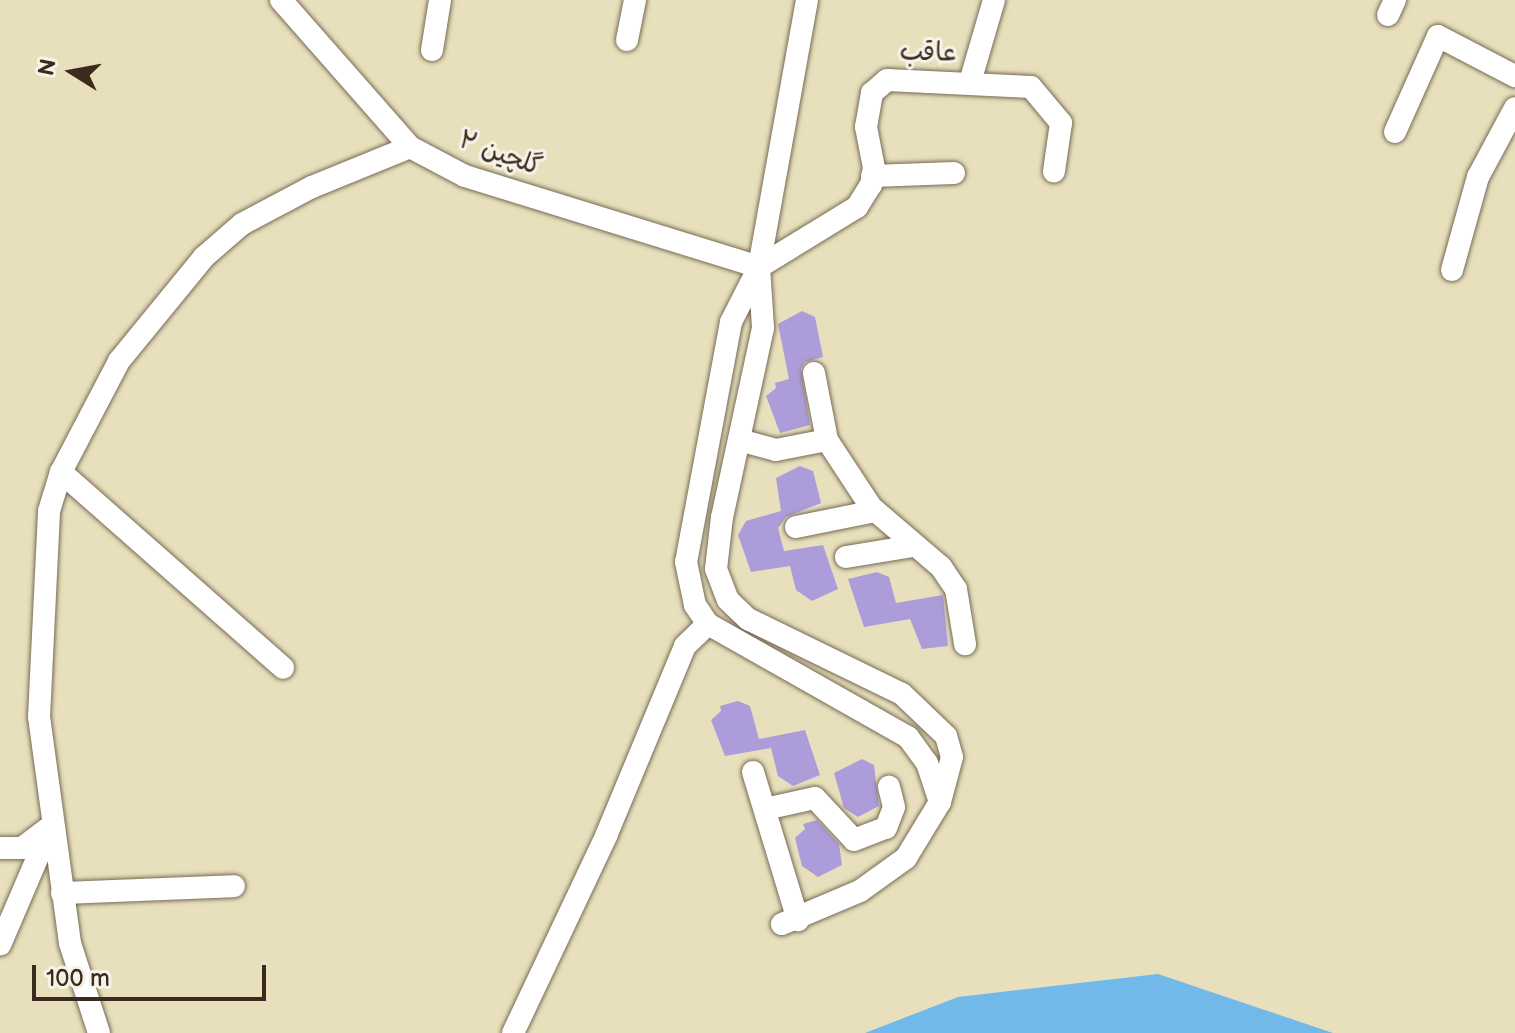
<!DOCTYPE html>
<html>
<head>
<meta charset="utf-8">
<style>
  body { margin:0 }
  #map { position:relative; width:1515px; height:1033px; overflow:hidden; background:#e8e0bc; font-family:"Balsamiq Sans","Playpen Sans Arabic",sans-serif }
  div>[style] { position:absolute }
  .water>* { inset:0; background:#70b9e8 }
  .building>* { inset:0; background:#ac9cd9 }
  .roads { filter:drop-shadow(0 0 2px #786a55) drop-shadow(0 0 2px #786a55) }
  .minor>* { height:22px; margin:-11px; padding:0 11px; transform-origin:11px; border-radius:11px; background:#fff }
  span { translate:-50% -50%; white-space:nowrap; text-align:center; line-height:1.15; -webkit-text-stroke:6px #f7f3e8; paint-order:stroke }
  .street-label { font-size:26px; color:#3b2a1e }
  .north { position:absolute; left:32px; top:32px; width:80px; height:80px; -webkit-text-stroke:6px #f7f3e8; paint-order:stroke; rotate:281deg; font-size:22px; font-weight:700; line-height:32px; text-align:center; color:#3b2a1e }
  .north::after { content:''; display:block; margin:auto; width:28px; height:36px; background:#3b2a1e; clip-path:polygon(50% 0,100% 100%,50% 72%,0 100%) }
  .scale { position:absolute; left:32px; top:965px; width:234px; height:36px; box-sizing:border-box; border:4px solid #3b2a1e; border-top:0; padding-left:10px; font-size:24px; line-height:28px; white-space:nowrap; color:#3b2a1e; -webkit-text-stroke:6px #f7f3e8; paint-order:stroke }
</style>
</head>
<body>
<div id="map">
  <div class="water">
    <i style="clip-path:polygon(1158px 974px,1333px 1033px,865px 1033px,958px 997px)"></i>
  </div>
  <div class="building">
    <i style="clip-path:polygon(802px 311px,815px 317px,823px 357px,805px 362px,801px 369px,810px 425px,780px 433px,766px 396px,776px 388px,775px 383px,789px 379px,778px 324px)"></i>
    <i style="clip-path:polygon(800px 466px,813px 471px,821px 503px,786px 517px,778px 528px,784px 551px,823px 545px,838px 589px,812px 601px,796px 590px,790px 566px,751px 572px,738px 535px,746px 521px,781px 511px,776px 478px)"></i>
    <i style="clip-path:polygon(877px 572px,889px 577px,896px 603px,943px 595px,948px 646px,922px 649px,910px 619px,864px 627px,848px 579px)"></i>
    <i style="clip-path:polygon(738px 701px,750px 706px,759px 739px,805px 730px,820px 775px,793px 786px,778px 776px,771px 748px,725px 756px,711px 720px,721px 711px,720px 706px)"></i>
    <i style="clip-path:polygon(862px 759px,874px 765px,879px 806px,858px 817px,844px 808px,834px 773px)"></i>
    <i style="clip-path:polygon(817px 820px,839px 844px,842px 865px,818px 877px,802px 866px,795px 838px,805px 829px,803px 824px)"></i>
  </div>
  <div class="roads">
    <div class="minor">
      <i style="left:281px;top:0;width:196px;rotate:48.7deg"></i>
      <i style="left:410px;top:147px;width:62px;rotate:27.8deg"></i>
      <i style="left:465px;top:176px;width:308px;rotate:17.2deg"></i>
      <i style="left:807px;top:0;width:271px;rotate:100.2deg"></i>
      <i style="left:759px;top:267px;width:62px;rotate:117deg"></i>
      <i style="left:731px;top:322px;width:244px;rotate:100.6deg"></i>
      <i style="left:686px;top:562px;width:44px;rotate:78.2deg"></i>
      <i style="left:695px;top:605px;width:23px;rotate:56deg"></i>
      <i style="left:708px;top:624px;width:230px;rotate:29.5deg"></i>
      <i style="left:908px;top:737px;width:32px;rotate:54deg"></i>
      <i style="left:927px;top:763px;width:41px;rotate:71.6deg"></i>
      <i style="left:1388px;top:15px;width:17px;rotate:-65deg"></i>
      <i style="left:627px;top:40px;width:41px;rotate:-78.7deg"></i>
      <i style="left:432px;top:50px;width:51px;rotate:-80.9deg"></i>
      <i style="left:970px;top:82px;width:85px;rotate:-73.7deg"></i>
      <i style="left:1395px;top:132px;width:105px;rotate:-65.9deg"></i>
      <i style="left:1438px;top:36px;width:87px;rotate:27.5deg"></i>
      <i style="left:872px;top:176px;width:82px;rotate:-2.1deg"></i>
      <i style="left:759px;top:267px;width:61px;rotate:86.2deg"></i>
      <i style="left:763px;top:328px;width:193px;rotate:102.2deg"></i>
      <i style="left:722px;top:517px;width:52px;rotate:96.6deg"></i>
      <i style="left:716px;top:569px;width:33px;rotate:69deg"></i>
      <i style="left:728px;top:600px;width:28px;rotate:44deg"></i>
      <i style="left:748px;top:619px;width:171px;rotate:26deg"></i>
      <i style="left:902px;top:694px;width:61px;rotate:43.7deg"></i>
      <i style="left:946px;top:736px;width:22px;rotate:74deg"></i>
      <i style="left:952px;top:757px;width:47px;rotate:104.9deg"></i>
      <i style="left:940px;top:802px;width:66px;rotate:121.3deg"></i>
      <i style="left:906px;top:858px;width:57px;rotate:144.3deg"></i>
      <i style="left:860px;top:891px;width:85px;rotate:157.1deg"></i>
      <i style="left:759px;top:267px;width:115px;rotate:-31.5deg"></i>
      <i style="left:857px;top:207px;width:26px;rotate:-58deg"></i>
      <i style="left:871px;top:185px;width:17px;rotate:-80deg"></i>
      <i style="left:874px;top:168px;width:42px;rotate:-101deg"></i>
      <i style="left:866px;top:127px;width:35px;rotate:-80deg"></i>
      <i style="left:872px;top:93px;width:20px;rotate:-41deg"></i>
      <i style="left:887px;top:80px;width:144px;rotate:2.8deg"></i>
      <i style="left:1031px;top:87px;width:47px;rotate:50.2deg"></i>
      <i style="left:1061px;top:123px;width:49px;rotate:98.3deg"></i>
      <i style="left:1452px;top:270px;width:97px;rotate:-74.4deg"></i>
      <i style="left:1478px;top:177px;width:78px;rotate:-61.8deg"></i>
      <i style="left:814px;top:373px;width:68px;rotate:79deg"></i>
      <i style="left:827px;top:440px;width:80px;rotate:56.7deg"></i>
      <i style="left:871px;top:507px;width:92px;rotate:40.6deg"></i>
      <i style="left:941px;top:567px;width:27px;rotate:56deg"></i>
      <i style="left:956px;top:589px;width:56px;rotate:80.7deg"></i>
      <i style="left:739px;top:440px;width:38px;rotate:15deg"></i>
      <i style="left:776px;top:450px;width:52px;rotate:-11.1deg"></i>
      <i style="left:61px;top:472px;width:296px;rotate:41.4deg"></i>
      <i style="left:796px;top:527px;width:81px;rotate:-11.4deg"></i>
      <i style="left:846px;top:557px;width:68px;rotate:-9.3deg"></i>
      <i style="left:753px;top:772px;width:155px;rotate:73.1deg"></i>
      <i style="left:765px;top:809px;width:51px;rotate:-12.4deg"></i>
      <i style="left:815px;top:798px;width:57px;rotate:47.1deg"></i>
      <i style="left:854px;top:840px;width:34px;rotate:-21deg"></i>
      <i style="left:886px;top:828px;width:22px;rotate:-69deg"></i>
      <i style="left:894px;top:807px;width:21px;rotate:-104deg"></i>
      <i style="left:0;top:848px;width:22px"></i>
      <i style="left:22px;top:848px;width:36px;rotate:-37deg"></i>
      <i style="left:51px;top:826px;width:129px;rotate:113.2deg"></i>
      <i style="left:62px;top:893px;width:172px;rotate:-2.3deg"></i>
      <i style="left:99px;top:1033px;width:95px;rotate:-107.9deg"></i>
      <i style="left:70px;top:943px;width:228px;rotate:-97.8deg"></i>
      <i style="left:39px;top:717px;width:206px;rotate:-87.2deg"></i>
      <i style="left:49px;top:511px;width:41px;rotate:-72.9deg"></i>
      <i style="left:61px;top:472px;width:125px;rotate:-62.4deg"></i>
      <i style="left:119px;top:361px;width:134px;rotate:-50.7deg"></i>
      <i style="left:204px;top:257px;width:50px;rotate:-41deg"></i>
      <i style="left:242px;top:224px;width:79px;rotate:-27.9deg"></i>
      <i style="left:312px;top:187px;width:106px;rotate:-22.2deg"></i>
      <i style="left:513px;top:1033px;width:218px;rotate:-64.7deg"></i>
      <i style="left:606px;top:836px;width:206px;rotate:-67.4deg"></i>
      <i style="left:685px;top:646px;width:32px;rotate:-44deg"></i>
    </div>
  </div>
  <div class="street-label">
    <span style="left:928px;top:53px;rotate:1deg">عاقب</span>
    <span style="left:500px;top:154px;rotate:20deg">گلچین ۲</span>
  </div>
  <div class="north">N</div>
  <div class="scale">100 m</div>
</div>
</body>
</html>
